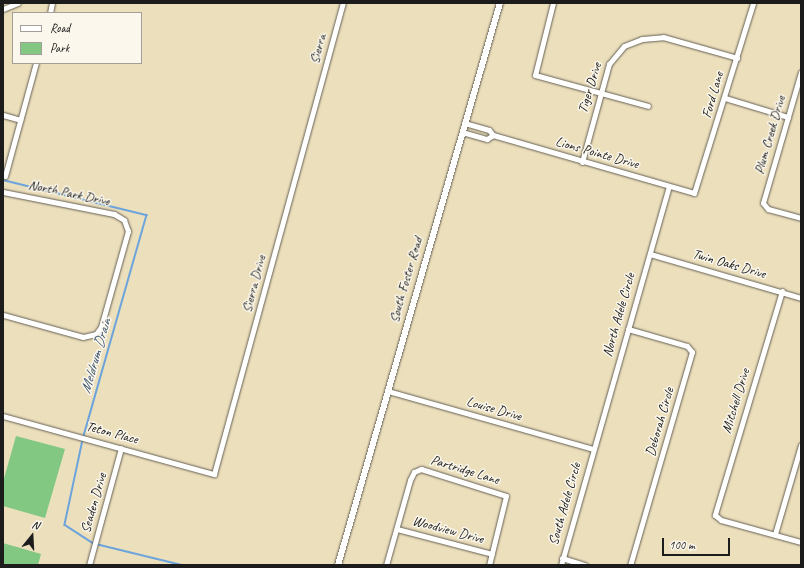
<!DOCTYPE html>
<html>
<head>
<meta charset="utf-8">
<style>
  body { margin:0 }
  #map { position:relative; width:804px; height:568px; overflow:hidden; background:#ecdfbc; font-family:Caveat,sans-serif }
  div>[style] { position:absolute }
  .green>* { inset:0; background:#82c883 }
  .stream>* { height:1.5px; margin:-0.75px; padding:0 0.75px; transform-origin:0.75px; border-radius:0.75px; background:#6ca4db }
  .roads { filter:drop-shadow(0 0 1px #656054) drop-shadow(0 0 1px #656054) }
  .minor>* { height:5px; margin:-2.5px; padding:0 2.5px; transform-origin:2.5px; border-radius:2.5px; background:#fff }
  .tertiary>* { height:6px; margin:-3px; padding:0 3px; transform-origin:3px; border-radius:3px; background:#fff }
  span { translate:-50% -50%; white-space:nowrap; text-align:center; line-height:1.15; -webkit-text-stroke:3px #fbf7ec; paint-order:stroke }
  .street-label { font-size:14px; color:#1c1c1c }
  .water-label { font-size:15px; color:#405972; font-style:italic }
  .frame { position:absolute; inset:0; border:4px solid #1c1c1c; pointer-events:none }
  .legend { position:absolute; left:12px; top:12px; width:130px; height:52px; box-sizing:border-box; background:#fbf7ec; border:1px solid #a29f99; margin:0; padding:5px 7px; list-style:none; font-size:12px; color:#1c1c1c }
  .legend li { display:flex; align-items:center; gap:8px; height:20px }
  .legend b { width:20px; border:1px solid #a29f99 }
  .north { position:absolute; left:12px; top:516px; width:40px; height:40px; -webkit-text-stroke:3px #fbf7ec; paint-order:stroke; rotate:18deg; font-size:11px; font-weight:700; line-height:16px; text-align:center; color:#1c1c1c }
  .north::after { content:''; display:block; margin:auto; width:14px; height:18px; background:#1c1c1c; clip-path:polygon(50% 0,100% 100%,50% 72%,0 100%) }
  .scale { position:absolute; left:662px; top:538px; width:68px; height:18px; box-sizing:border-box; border:2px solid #1c1c1c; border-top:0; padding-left:5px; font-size:12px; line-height:14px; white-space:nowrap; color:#1c1c1c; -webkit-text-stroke:3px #fbf7ec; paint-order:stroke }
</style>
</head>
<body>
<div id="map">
  <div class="green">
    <i style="clip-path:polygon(16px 436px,65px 449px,45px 518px,3px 506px,3px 482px)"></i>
    <i style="clip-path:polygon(3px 543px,41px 554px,38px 565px,3px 565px)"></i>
  </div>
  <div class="stream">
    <i style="left:3px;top:180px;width:148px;rotate:13.7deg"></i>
    <i style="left:147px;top:215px;width:230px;rotate:105.9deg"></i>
    <i style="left:83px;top:440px;width:87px;rotate:102deg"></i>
    <i style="left:65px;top:525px;width:33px;rotate:33deg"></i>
    <i style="left:96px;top:544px;width:89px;rotate:13.7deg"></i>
  </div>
  <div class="roads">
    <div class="minor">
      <i style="left:553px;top:3px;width:74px;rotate:104deg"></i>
      <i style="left:535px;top:75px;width:117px;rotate:15.3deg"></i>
      <i style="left:3px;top:9px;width:16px;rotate:-22deg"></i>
      <i style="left:50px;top:13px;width:10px;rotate:-79deg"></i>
      <i style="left:801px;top:72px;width:136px;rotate:106.2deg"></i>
      <i style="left:763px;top:203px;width:8px;rotate:50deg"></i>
      <i style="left:768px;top:209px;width:34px;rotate:15deg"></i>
      <i style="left:725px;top:98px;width:66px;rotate:16.8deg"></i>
      <i style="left:3px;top:115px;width:18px;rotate:16deg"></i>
      <i style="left:462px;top:132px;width:26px;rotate:16deg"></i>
      <i style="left:487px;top:139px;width:7px;rotate:-34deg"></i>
      <i style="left:493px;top:135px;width:6px;rotate:-129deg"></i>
      <i style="left:489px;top:130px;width:26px;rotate:-164deg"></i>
      <i style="left:493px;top:135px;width:209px;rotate:16.1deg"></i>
      <i style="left:694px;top:193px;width:199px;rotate:-72.7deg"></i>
      <i style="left:582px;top:162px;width:102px;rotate:-74.6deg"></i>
      <i style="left:609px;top:64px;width:23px;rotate:-50deg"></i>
      <i style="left:624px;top:46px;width:19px;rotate:-21deg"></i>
      <i style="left:642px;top:39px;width:21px;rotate:-5deg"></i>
      <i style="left:663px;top:37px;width:77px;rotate:15.8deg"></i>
      <i style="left:5px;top:176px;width:117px;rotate:-74.7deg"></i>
      <i style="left:3px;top:192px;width:113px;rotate:11.2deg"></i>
      <i style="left:114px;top:214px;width:12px;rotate:31deg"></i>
      <i style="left:124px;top:220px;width:12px;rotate:70deg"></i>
      <i style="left:128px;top:231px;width:100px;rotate:105.7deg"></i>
      <i style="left:101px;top:327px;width:9px;rotate:126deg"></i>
      <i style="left:96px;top:334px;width:13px;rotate:167deg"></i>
      <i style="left:83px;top:337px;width:83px;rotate:-164.6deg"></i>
      <i style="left:650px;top:254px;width:157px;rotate:16.2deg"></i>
      <i style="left:782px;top:291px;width:234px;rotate:106.7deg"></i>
      <i style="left:715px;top:515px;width:8px;rotate:40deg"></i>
      <i style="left:721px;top:520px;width:83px;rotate:15.4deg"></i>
      <i style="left:628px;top:329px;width:61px;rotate:16.1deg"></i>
      <i style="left:687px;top:346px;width:8px;rotate:50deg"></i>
      <i style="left:692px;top:352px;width:222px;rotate:106.2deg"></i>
      <i style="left:388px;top:391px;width:213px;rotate:15.8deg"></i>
      <i style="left:3px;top:416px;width:219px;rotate:15.4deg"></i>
      <i style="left:214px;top:474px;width:488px;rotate:-74.7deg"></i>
      <i style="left:397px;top:529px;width:98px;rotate:14.7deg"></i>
      <i style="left:775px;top:534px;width:93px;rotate:-73.7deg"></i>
      <i style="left:562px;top:558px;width:24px;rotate:17deg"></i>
      <i style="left:89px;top:565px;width:121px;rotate:-74.7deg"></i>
      <i style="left:386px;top:565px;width:88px;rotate:-74.2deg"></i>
      <i style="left:410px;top:480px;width:9px;rotate:-63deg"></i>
      <i style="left:414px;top:472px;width:8px;rotate:-23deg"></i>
      <i style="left:421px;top:469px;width:89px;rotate:17.6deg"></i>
      <i style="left:506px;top:496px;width:71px;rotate:103.8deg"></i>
      <i style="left:561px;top:565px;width:393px;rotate:-74.1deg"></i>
    </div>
    <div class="tertiary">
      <i style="left:338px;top:565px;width:585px;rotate:-73.92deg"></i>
    </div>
  </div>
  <div class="street-label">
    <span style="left:318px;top:49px;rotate:-75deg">Sierra</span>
    <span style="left:590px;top:88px;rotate:-73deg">Tiger Drive</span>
    <span style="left:713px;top:95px;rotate:-74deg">Ford Lane</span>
    <span style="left:770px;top:135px;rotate:-74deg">Plum Creek Drive</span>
    <span style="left:597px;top:153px;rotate:16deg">Lions Pointe Drive</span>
    <span style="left:69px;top:193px;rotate:12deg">North Park Drive</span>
    <span style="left:729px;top:264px;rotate:16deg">Twin Oaks Drive</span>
    <span style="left:406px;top:280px;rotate:-74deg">South Foster Road</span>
    <span style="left:254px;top:284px;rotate:-75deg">Sierra Drive</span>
    <span style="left:619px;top:315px;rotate:-74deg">North Adele Circle</span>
    <span style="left:736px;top:401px;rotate:-73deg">Mitchell Drive</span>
    <span style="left:494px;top:409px;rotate:16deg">Louise Drive</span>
    <span style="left:660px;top:422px;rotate:-74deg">Deborah Circle</span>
    <span style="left:112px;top:433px;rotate:15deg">Teton Place</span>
    <span style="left:465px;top:470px;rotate:17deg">Partridge Lane</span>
    <span style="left:94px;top:503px;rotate:-74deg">Seaden Drive</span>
    <span style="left:565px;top:504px;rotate:-74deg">South Adele Circle</span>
    <span style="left:448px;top:530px;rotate:15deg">Woodview Drive</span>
  </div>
  <div class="water-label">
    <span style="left:96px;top:356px;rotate:-74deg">Meldrum Drain</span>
  </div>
  <div class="frame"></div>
  <ul class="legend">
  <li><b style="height:5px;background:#fff"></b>Road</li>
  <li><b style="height:11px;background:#82c883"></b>Park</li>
  </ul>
  <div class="north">N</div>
  <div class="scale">100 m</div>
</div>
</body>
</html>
